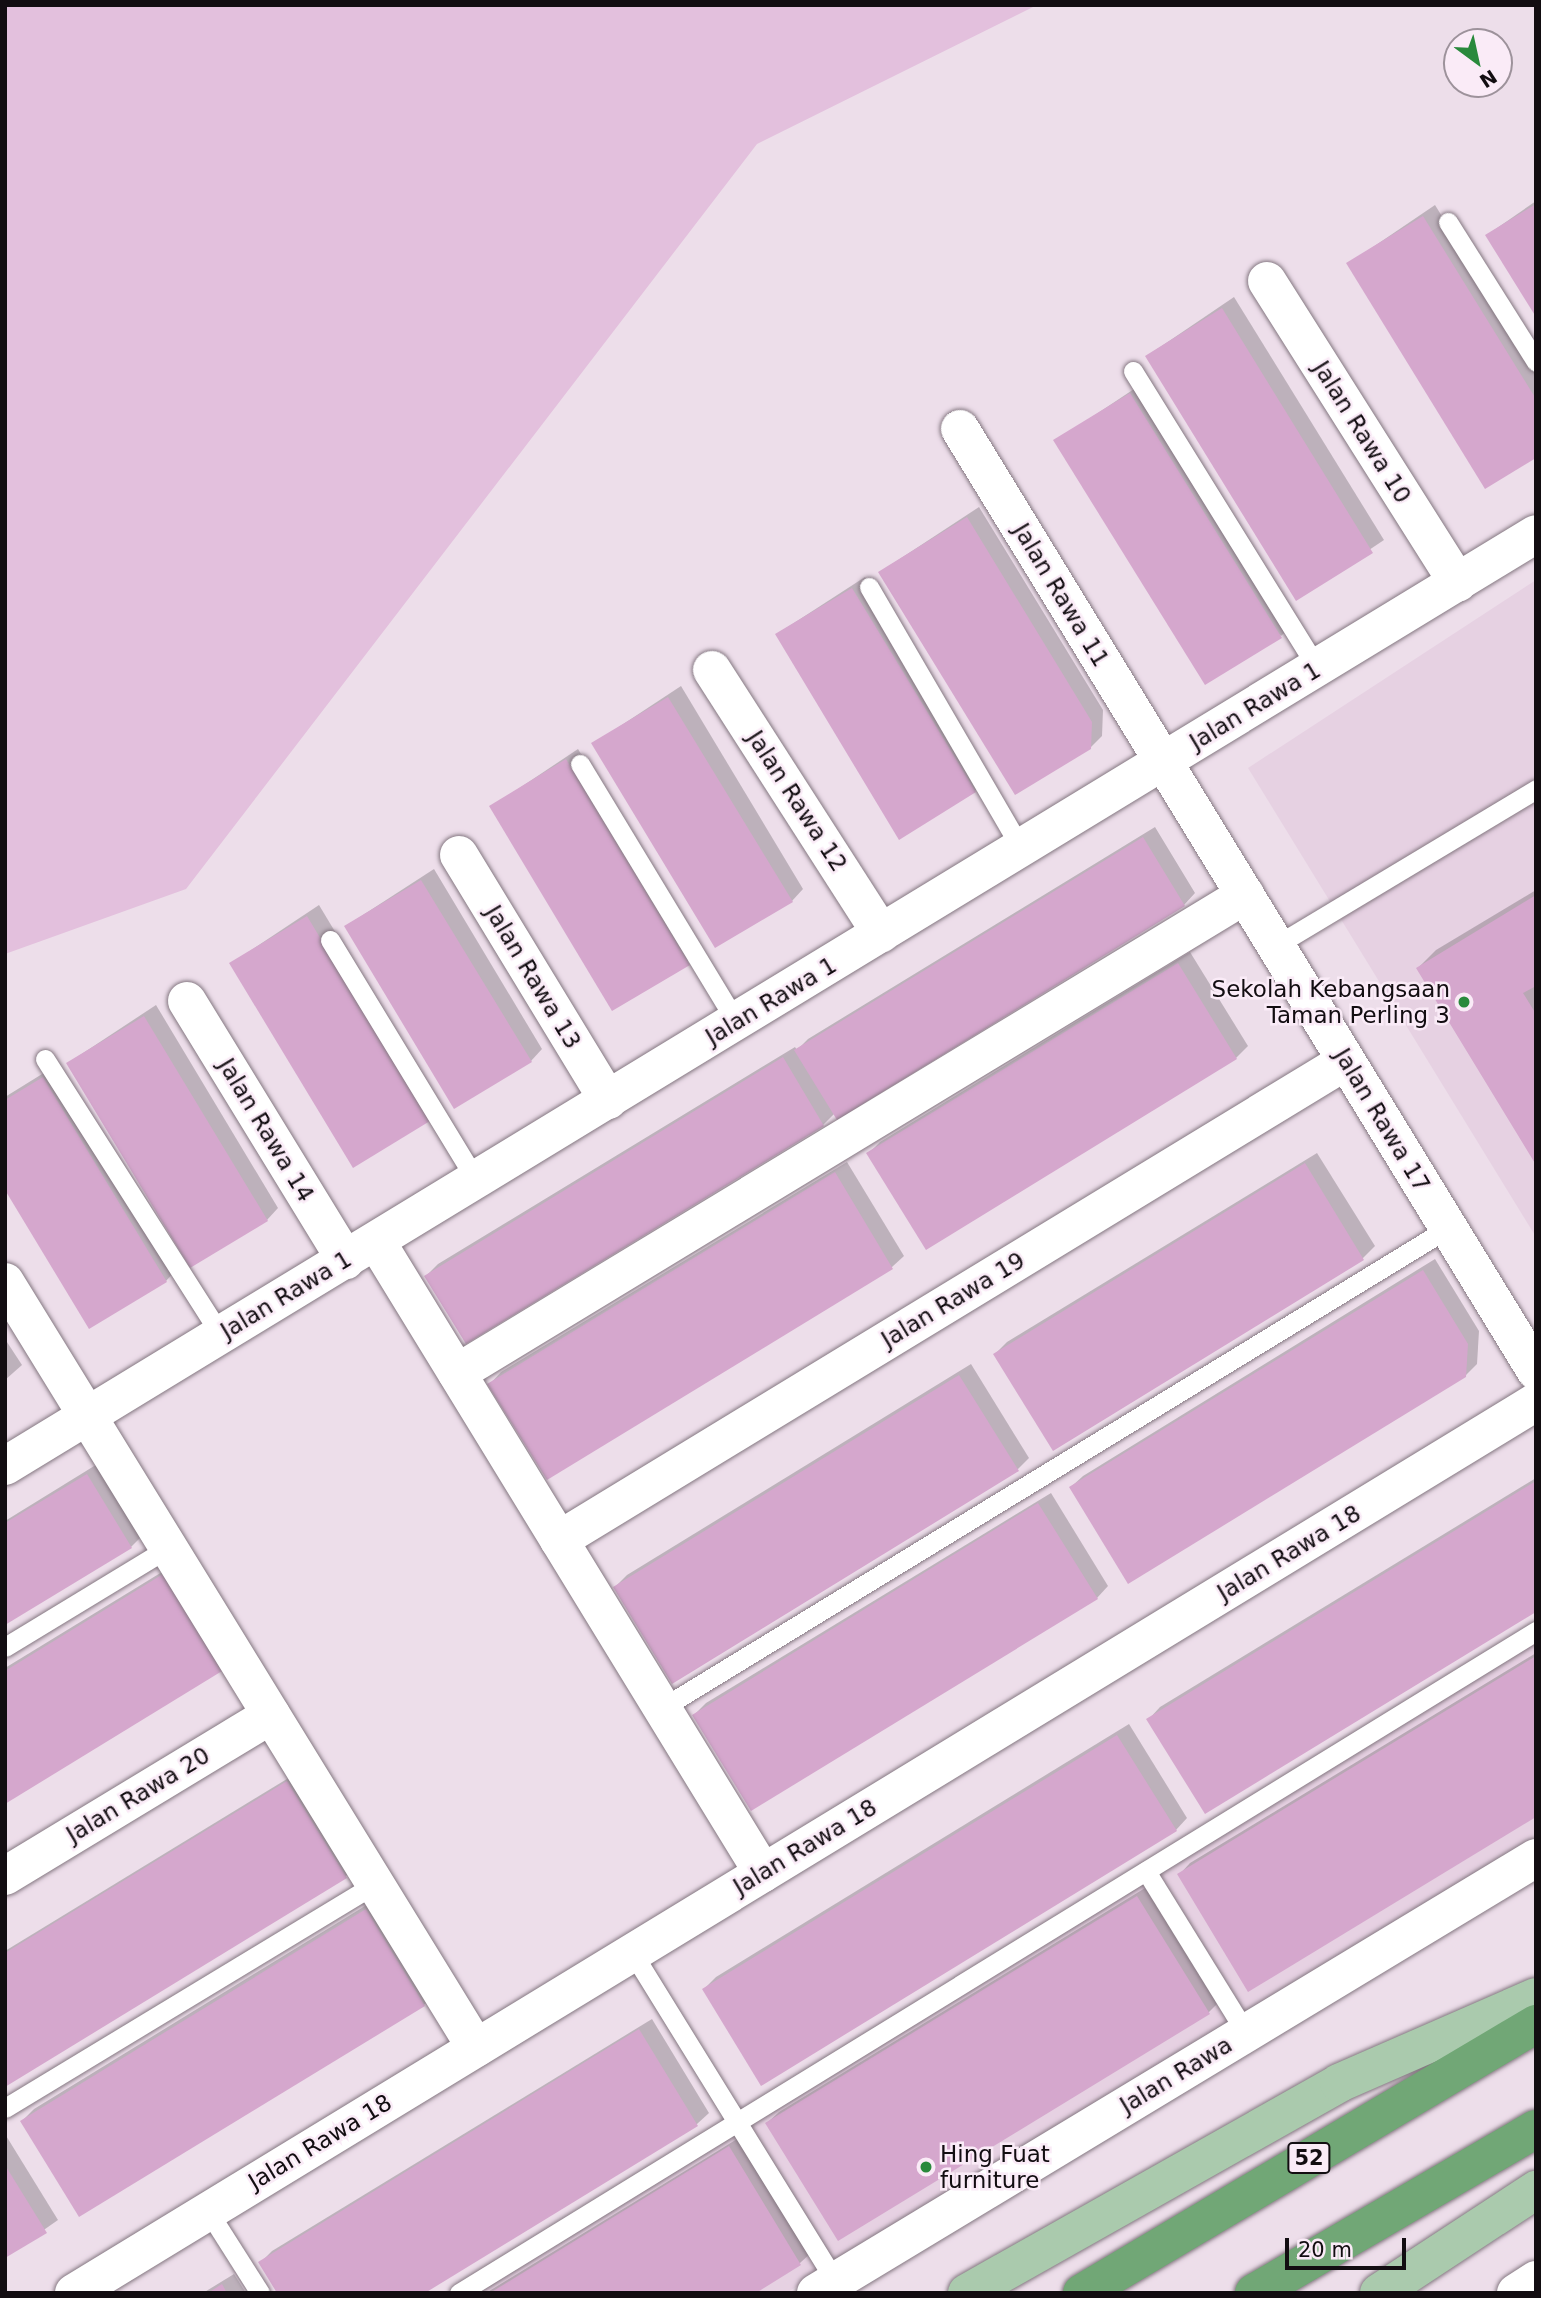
<!DOCTYPE html>
<html>
<head>
<meta charset="utf-8">
<style>
  body { margin:0 }
  #map { position:relative; width:1541px; height:2298px; overflow:hidden; background:#eddeea; font-family:"DejaVu Sans",sans-serif }
  div>[style] { position:absolute }
  .built>* { inset:0; background:#e6d1e2 }
  .green>* { inset:0; background:#e3c0dd }
  .shadow>* { inset:0; background:#0003 }
  .building>* { inset:0; background:#d5a7cd }
  .roads { filter:drop-shadow(0 0 2px #847781) drop-shadow(0 0 2px #847781) }
  .lane>* { height:19px; margin:-9.5px; padding:0 9.5px; transform-origin:9.5px; border-radius:9.5px; background:#fff }
  .street>* { height:38px; margin:-19px; padding:0 19px; transform-origin:19px; border-radius:19px; background:#fff }
  .primary>* { height:38px; margin:-19px; padding:0 19px; transform-origin:19px; border-radius:19px; background:#aacaad }
  .highway>* { height:38px; margin:-19px; padding:0 19px; transform-origin:19px; border-radius:19px; background:#71a776 }
  .dots>* { width:19px; height:19px; translate:-50% -50%; box-sizing:border-box; border:4px solid #faebf7; border-radius:50% }
  span { translate:-50% -50%; white-space:nowrap; text-align:center; line-height:1.15; -webkit-text-stroke:5px #faebf7; paint-order:stroke }
  .shield-label span { padding:2px 5px; background:#faebf7; border:2px solid; border-radius:5px; -webkit-text-stroke-width:0 }
  .shield-label { font-size:21px; color:#120d11; font-weight:700 }
  .street-label { font-size:23px; color:#120d11 }
  .poi-label { font-size:23px; color:#120d11 }
  .right { translate:-100% -50%; text-align:right }
  .left { translate:0 -50%; text-align:left }
  .frame { position:absolute; inset:0; border:7px solid #120d11; pointer-events:none }
  .north { position:absolute; left:1443px; top:28px; width:70px; height:70px; box-sizing:border-box; background:#faebf7; border:2px solid #9d929b; border-radius:50%; rotate:147deg; font-size:19px; font-weight:700; line-height:28px; text-align:center; color:#120d11 }
  .north::after { content:''; display:block; margin:auto; width:24px; height:32px; background:#29893c; clip-path:polygon(50% 0,100% 100%,50% 72%,0 100%) }
  .scale { position:absolute; left:1285px; top:2238px; width:121px; height:32px; box-sizing:border-box; border:4px solid #120d11; border-top:0; padding-left:9px; font-size:21px; line-height:24px; white-space:nowrap; color:#120d11; -webkit-text-stroke:5px #faebf7; paint-order:stroke }
</style>
</head>
<body>
<div id="map">
  <div class="built">
    <i style="clip-path:polygon(1536px 580px,1536px 1237px,1248px 768px)"></i>
    <i style="clip-path:polygon(1536px 1642px,1536px 1843px,786px 2293px,476px 2293px)"></i>
  </div>
  <div class="green">
    <i style="clip-path:polygon(5px 5px,1037px 5px,757px 144px,186px 889px,5px 954px)"></i>
  </div>
  <div class="shadow">
    <i style="clip-path:polygon(1536px 201px,1536px 314px,1487px 235px)"></i>
    <i style="clip-path:polygon(1435px 205px,1536px 368px,1536px 456px,1348px 264px)"></i>
    <i style="clip-path:polygon(1234px 297px,1384px 540px,1297px 598px,1147px 356px)"></i>
    <i style="clip-path:polygon(1143px 383px,1293px 625px,1281px 636px,1056px 441px)"></i>
    <i style="clip-path:polygon(979px 507px,1103px 710px,1102px 736px,1090px 748px,880px 572px)"></i>
    <i style="clip-path:polygon(865px 577px,987px 779px,975px 791px,777px 634px)"></i>
    <i style="clip-path:polygon(681px 686px,803px 889px,792px 901px,593px 744px)"></i>
    <i style="clip-path:polygon(578px 749px,701px 952px,613px 1009px,491px 807px)"></i>
    <i style="clip-path:polygon(1155px 827px,1195px 893px,1184px 905px,835px 1113px,823px 1125px,426px 1276px,438px 1264px,795px 1047px,797px 1050px,808px 1039px)"></i>
    <i style="clip-path:polygon(434px 869px,542px 1049px,531px 1061px,346px 926px)"></i>
    <i style="clip-path:polygon(1536px 890px,1536px 1162px,1418px 968px,1436px 950px)"></i>
    <i style="clip-path:polygon(319px 905px,441px 1108px,232px 963px)"></i>
    <i style="clip-path:polygon(1190px 952px,1248px 1046px,1236px 1058px,868px 1154px,880px 1142px)"></i>
    <i style="clip-path:polygon(156px 1005px,278px 1208px,267px 1220px,68px 1063px)"></i>
    <i style="clip-path:polygon(55px 1066px,177px 1269px,166px 1281px,5px 1186px,5px 1097px)"></i>
    <i style="clip-path:polygon(1317px 1153px,1375px 1246px,1363px 1258px,1053px 1448px,995px 1354px,1007px 1342px)"></i>
    <i style="clip-path:polygon(847px 1162px,904px 1256px,892px 1267px,547px 1478px,490px 1384px,501px 1372px)"></i>
    <i style="clip-path:polygon(1435px 1259px,1479px 1331px,1477px 1364px,1465px 1376px,1071px 1487px,1083px 1476px)"></i>
    <i style="clip-path:polygon(5px 1339px,22px 1365px,5px 1380px)"></i>
    <i style="clip-path:polygon(971px 1364px,1029px 1458px,1017px 1470px,615px 1587px,627px 1575px)"></i>
    <i style="clip-path:polygon(99px 1463px,143px 1535px,131px 1547px,5px 1624px,5px 1521px)"></i>
    <i style="clip-path:polygon(1536px 1478px,1536px 1610px,1149px 1719px,1160px 1707px)"></i>
    <i style="clip-path:polygon(1051px 1493px,1108px 1586px,1097px 1598px,694px 1715px,706px 1703px)"></i>
    <i style="clip-path:polygon(180px 1561px,5px 1802px,5px 1668px)"></i>
    <i style="clip-path:polygon(1536px 1653px,1536px 1815px,1179px 1875px,1190px 1863px)"></i>
    <i style="clip-path:polygon(1129px 1724px,1187px 1818px,1176px 1830px,704px 1989px,716px 1977px)"></i>
    <i style="clip-path:polygon(300px 1771px,357px 1865px,346px 1876px,5px 2085px,5px 1951px)"></i>
    <i style="clip-path:polygon(1150px 1885px,1220px 2001px,1208px 2013px,767px 2123px,779px 2112px)"></i>
    <i style="clip-path:polygon(378px 1898px,436px 1993px,424px 2005px,22px 2121px,34px 2109px)"></i>
    <i style="clip-path:polygon(652px 2019px,709px 2113px,697px 2124px,422px 2293px,260px 2263px,272px 2251px)"></i>
    <i style="clip-path:polygon(5px 2134px,58px 2220px,5px 2257px)"></i>
    <i style="clip-path:polygon(742px 2136px,812px 2252px,800px 2263px,753px 2293px,486px 2293px)"></i>
    <i style="clip-path:polygon(234px 2274px,246px 2293px,203px 2293px)"></i>
  </div>
  <div class="building">
    <i style="clip-path:polygon(1536px 204px,1536px 317px,1485px 235px)"></i>
    <i style="clip-path:polygon(1423px 216px,1536px 399px,1536px 458px,1485px 489px,1346px 263px)"></i>
    <i style="clip-path:polygon(1222px 308px,1373px 553px,1296px 601px,1145px 356px)"></i>
    <i style="clip-path:polygon(1130px 393px,1282px 638px,1205px 685px,1053px 440px)"></i>
    <i style="clip-path:polygon(967px 517px,1092px 722px,1091px 749px,1015px 795px,878px 572px)"></i>
    <i style="clip-path:polygon(852px 588px,976px 792px,899px 840px,775px 634px)"></i>
    <i style="clip-path:polygon(668px 697px,793px 902px,715px 948px,591px 743px)"></i>
    <i style="clip-path:polygon(566px 759px,690px 965px,612px 1011px,489px 806px)"></i>
    <i style="clip-path:polygon(1143px 837px,1185px 906px,837px 1120px,794px 1050px)"></i>
    <i style="clip-path:polygon(421px 880px,532px 1062px,454px 1109px,344px 926px)"></i>
    <i style="clip-path:polygon(1536px 895px,1536px 986px,1523px 993px,1536px 1014px,1536px 1165px,1416px 968px)"></i>
    <i style="clip-path:polygon(307px 916px,430px 1121px,353px 1168px,229px 963px)"></i>
    <i style="clip-path:polygon(1178px 963px,1237px 1059px,926px 1250px,866px 1153px)"></i>
    <i style="clip-path:polygon(144px 1016px,268px 1221px,190px 1268px,66px 1063px)"></i>
    <i style="clip-path:polygon(783px 1057px,824px 1126px,466px 1344px,424px 1276px)"></i>
    <i style="clip-path:polygon(43px 1077px,167px 1282px,89px 1329px,5px 1190px,5px 1100px)"></i>
    <i style="clip-path:polygon(1305px 1163px,1364px 1260px,1053px 1451px,993px 1354px)"></i>
    <i style="clip-path:polygon(835px 1172px,893px 1269px,547px 1480px,487px 1384px)"></i>
    <i style="clip-path:polygon(1423px 1270px,1468px 1344px,1466px 1377px,1128px 1584px,1069px 1487px)"></i>
    <i style="clip-path:polygon(959px 1375px,1019px 1471px,672px 1684px,613px 1587px)"></i>
    <i style="clip-path:polygon(87px 1474px,132px 1548px,5px 1625px,5px 1523px)"></i>
    <i style="clip-path:polygon(1536px 1481px,1536px 1612px,1205px 1814px,1146px 1719px)"></i>
    <i style="clip-path:polygon(1038px 1503px,1098px 1599px,751px 1811px,692px 1715px)"></i>
    <i style="clip-path:polygon(168px 1571px,227px 1668px,5px 1804px,5px 1671px)"></i>
    <i style="clip-path:polygon(1536px 1656px,1536px 1817px,1248px 1992px,1177px 1874px)"></i>
    <i style="clip-path:polygon(1117px 1735px,1177px 1831px,761px 2086px,702px 1989px)"></i>
    <i style="clip-path:polygon(287px 1781px,347px 1878px,5px 2087px,5px 1953px)"></i>
    <i style="clip-path:polygon(1137px 1896px,1210px 2014px,838px 2241px,765px 2123px)"></i>
    <i style="clip-path:polygon(366px 1909px,425px 2006px,79px 2217px,20px 2121px)"></i>
    <i style="clip-path:polygon(639px 2029px,698px 2126px,425px 2293px,277px 2293px,258px 2262px)"></i>
    <i style="clip-path:polygon(729px 2146px,801px 2265px,756px 2293px,490px 2293px)"></i>
    <i style="clip-path:polygon(5px 2165px,47px 2233px,5px 2258px)"></i>
    <i style="clip-path:polygon(222px 2284px,227px 2293px,208px 2293px)"></i>
  </div>
  <div class="roads">
    <div class="lane">
      <i style="left:1448px;top:222px;width:165px;rotate:57.8deg"></i>
      <i style="left:1133px;top:371px;width:349px;rotate:58.2deg"></i>
      <i style="left:869px;top:587px;width:302px;rotate:59.8deg"></i>
      <i style="left:580px;top:764px;width:301px;rotate:58.8deg"></i>
      <i style="left:330px;top:940px;width:281px;rotate:58.7deg"></i>
      <i style="left:1275px;top:946px;width:305px;rotate:-31deg"></i>
      <i style="left:45px;top:1059px;width:327px;rotate:57.5deg"></i>
      <i style="left:5px;top:1647px;width:191px;rotate:-31.3deg"></i>
      <i style="left:662px;top:1708px;width:921px;rotate:-31.41deg"></i>
      <i style="left:1146px;top:1871px;width:190px;rotate:58.3deg"></i>
      <i style="left:632px;top:1952px;width:387px;rotate:58.3deg"></i>
      <i style="left:5px;top:2108px;width:433px;rotate:-31.2deg"></i>
      <i style="left:208px;top:2211px;width:97px;rotate:57.6deg"></i>
      <i style="left:459px;top:2293px;width:1264px;rotate:-31.58deg"></i>
    </div>
    <div class="street">
      <i style="left:1267px;top:281px;width:357px;rotate:57.7deg"></i>
      <i style="left:960px;top:429px;width:1104px;rotate:58.56deg"></i>
      <i style="left:712px;top:670px;width:313px;rotate:57.3deg"></i>
      <i style="left:459px;top:855px;width:287px;rotate:58.7deg"></i>
      <i style="left:187px;top:1001px;width:304px;rotate:58.5deg"></i>
      <i style="left:376px;top:1241px;width:741px;rotate:58.52deg"></i>
      <i style="left:5px;top:1282px;width:899px;rotate:58.41deg"></i>
      <i style="left:457px;top:1373px;width:922px;rotate:-31.24deg"></i>
      <i style="left:5px;top:1466px;width:1792px;rotate:-31.33deg"></i>
      <i style="left:559px;top:1540px;width:921px;rotate:-31.33deg"></i>
      <i style="left:5px;top:1876px;width:311px;rotate:-31.2deg"></i>
      <i style="left:74px;top:2293px;width:1712px;rotate:-31.36deg"></i>
      <i style="left:816px;top:2293px;width:841px;rotate:-31.14deg"></i>
      <i style="left:1516px;top:2293px;width:24px;rotate:-33deg"></i>
    </div>
    <div class="primary">
      <i style="left:967px;top:2293px;width:427px;rotate:-29.4deg"></i>
      <i style="left:1339px;top:2083px;width:215px;rotate:-23.6deg"></i>
      <i style="left:1379px;top:2293px;width:188px;rotate:-33.3deg"></i>
    </div>
    <div class="highway">
      <i style="left:1082px;top:2293px;width:528px;rotate:-30.65deg"></i>
      <i style="left:1254px;top:2293px;width:326px;rotate:-30.2deg"></i>
    </div>
  </div>
  <div class="dots">
    <i style="left:1464px;top:1002px;background:#29893c"></i>
    <i style="left:926px;top:2167px;background:#29893c"></i>
  </div>
  <div class="shield-label">
    <span style="left:1309px;top:2158px">52</span>
  </div>
  <div class="street-label">
    <span style="left:1362px;top:432px;rotate:58deg">Jalan Rawa 10</span>
    <span style="left:1061px;top:595px;rotate:59deg">Jalan Rawa 11</span>
    <span style="left:1255px;top:706px;rotate:-31deg">Jalan Rawa 1</span>
    <span style="left:797px;top:801px;rotate:57deg">Jalan Rawa 12</span>
    <span style="left:533px;top:977px;rotate:59deg">Jalan Rawa 13</span>
    <span style="left:771px;top:1001px;rotate:-31deg">Jalan Rawa 1</span>
    <span style="left:1382px;top:1120px;rotate:59deg">Jalan Rawa 17</span>
    <span style="left:266px;top:1130px;rotate:59deg">Jalan Rawa 14</span>
    <span style="left:286px;top:1295px;rotate:-31deg">Jalan Rawa 1</span>
    <span style="left:953px;top:1300px;rotate:-31deg">Jalan Rawa 19</span>
    <span style="left:1289px;top:1553px;rotate:-31deg">Jalan Rawa 18</span>
    <span style="left:138px;top:1795px;rotate:-31deg">Jalan Rawa 20</span>
    <span style="left:805px;top:1847px;rotate:-31deg">Jalan Rawa 18</span>
    <span style="left:1176px;top:2075px;rotate:-31deg">Jalan Rawa</span>
    <span style="left:320px;top:2142px;rotate:-31deg">Jalan Rawa 18</span>
  </div>
  <div class="poi-label">
    <span class="right" style="left:1450px;top:1002px">Sekolah Kebangsaan<br>Taman Perling 3</span>
    <span class="left" style="left:940px;top:2167px">Hing Fuat<br>furniture</span>
  </div>
  <div class="frame"></div>
  <div class="north">N</div>
  <div class="scale">20 m</div>
</div>
</body>
</html>
